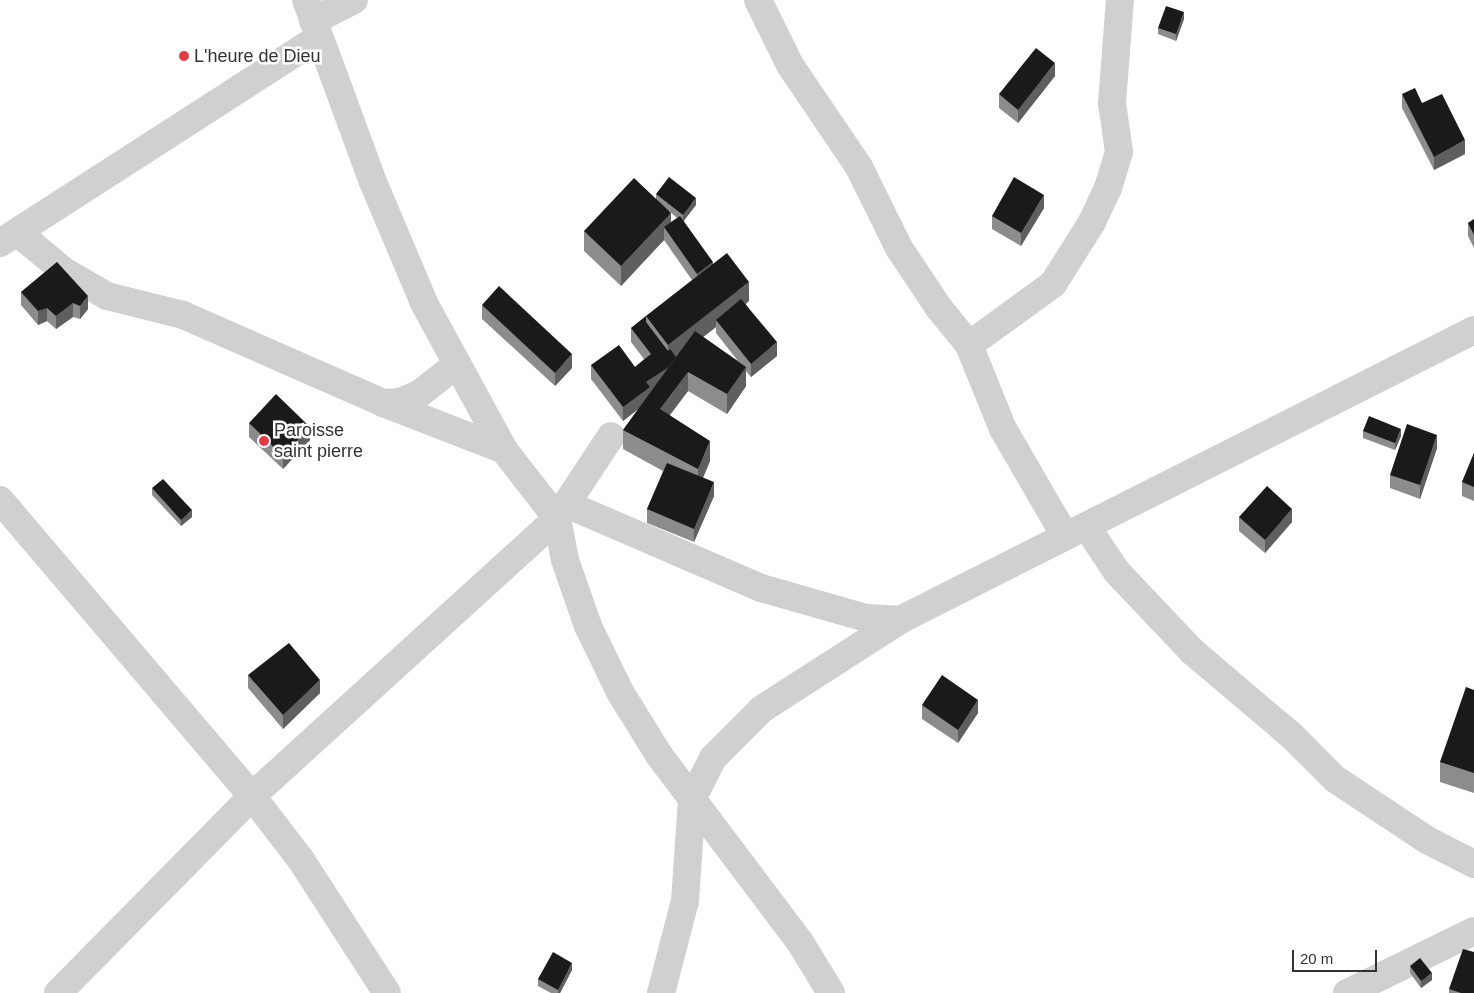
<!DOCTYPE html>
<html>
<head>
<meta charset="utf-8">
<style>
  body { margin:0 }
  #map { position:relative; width:1474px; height:993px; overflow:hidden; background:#fff; font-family:Helvetica,sans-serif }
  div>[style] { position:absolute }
  .street>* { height:28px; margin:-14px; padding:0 14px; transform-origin:14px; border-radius:14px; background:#d0d0d0 }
  .wall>* { inset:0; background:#8c8c8c }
  .shaded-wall>* { inset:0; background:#5f5f5f }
  .building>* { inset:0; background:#1a1a1a }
  .dots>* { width:14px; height:14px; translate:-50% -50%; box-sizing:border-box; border:2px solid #fff; border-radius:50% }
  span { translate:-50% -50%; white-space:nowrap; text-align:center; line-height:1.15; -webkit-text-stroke:5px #fff; paint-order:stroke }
  .poi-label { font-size:18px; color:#333 }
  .left { translate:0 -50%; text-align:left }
  .scale { position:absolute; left:1292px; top:950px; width:85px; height:22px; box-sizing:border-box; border:2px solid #333; border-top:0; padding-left:6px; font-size:15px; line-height:18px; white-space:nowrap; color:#333; -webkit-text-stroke:4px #fff; paint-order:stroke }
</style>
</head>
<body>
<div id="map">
  <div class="street">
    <i style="left:306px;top:0;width:194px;rotate:69.8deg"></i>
    <i style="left:373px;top:182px;width:131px;rotate:67.1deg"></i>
    <i style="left:424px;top:303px;width:167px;rotate:61.4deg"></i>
    <i style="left:504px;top:450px;width:86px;rotate:52.1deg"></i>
    <i style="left:557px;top:518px;width:43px;rotate:79.2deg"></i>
    <i style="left:565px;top:560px;width:70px;rotate:70.8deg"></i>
    <i style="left:588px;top:626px;width:73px;rotate:64.1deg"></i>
    <i style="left:620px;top:692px;width:74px;rotate:58.2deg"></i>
    <i style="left:659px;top:755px;width:234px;rotate:53deg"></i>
    <i style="left:800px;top:942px;width:60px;rotate:58.7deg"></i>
    <i style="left:758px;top:0;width:72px;rotate:63.8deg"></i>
    <i style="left:790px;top:65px;width:123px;rotate:55.9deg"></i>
    <i style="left:859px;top:167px;width:90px;rotate:63.7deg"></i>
    <i style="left:899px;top:248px;width:72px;rotate:56.3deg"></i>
    <i style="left:939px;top:308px;width:48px;rotate:51deg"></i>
    <i style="left:969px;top:345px;width:91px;rotate:68deg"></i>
    <i style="left:1003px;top:429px;width:124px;rotate:59.9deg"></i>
    <i style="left:313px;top:21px;width:46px;rotate:-27.1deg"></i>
    <i style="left:18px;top:233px;width:60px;rotate:39.6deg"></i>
    <i style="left:64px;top:271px;width:50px;rotate:30.2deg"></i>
    <i style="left:107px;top:296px;width:78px;rotate:14deg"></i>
    <i style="left:183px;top:315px;width:219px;rotate:23.7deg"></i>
    <i style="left:383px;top:403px;width:17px;rotate:-3deg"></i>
    <i style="left:400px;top:402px;width:21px;rotate:-23deg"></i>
    <i style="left:419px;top:394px;width:46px;rotate:-37.9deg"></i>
    <i style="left:0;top:243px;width:378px;rotate:-32.8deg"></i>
    <i style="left:969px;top:345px;width:104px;rotate:-36deg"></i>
    <i style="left:1053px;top:284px;width:73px;rotate:-57.8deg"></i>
    <i style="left:1092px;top:222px;width:38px;rotate:-65deg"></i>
    <i style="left:1108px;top:188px;width:38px;rotate:-73deg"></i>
    <i style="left:1119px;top:152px;width:49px;rotate:-98.1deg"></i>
    <i style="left:1112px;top:103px;width:103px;rotate:-85.6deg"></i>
    <i style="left:383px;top:403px;width:130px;rotate:21.2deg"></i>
    <i style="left:0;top:500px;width:389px;rotate:49.6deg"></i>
    <i style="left:252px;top:796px;width:81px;rotate:52.6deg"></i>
    <i style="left:301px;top:860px;width:158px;rotate:57.1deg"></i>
    <i style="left:566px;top:504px;width:212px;rotate:23.3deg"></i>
    <i style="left:761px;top:588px;width:109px;rotate:15.9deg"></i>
    <i style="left:866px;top:618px;width:34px;rotate:3deg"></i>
    <i style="left:1087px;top:527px;width:54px;rotate:56.3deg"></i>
    <i style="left:1117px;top:572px;width:110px;rotate:46.5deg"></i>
    <i style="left:1193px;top:652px;width:128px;rotate:40.3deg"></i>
    <i style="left:1291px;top:735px;width:62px;rotate:45deg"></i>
    <i style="left:1335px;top:779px;width:110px;rotate:33.5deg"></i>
    <i style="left:1427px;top:840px;width:53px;rotate:27.1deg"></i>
    <i style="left:58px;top:993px;width:276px;rotate:-45.4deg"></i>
    <i style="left:252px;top:796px;width:413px;rotate:-42.3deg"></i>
    <i style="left:557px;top:518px;width:98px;rotate:-56.6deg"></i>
    <i style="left:661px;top:993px;width:95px;rotate:-75.4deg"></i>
    <i style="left:685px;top:901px;width:102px;rotate:-86.1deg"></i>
    <i style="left:692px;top:799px;width:46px;rotate:-62.9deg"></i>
    <i style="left:713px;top:758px;width:69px;rotate:-45deg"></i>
    <i style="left:762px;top:709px;width:164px;rotate:-32.8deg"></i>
    <i style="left:900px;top:620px;width:643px;rotate:-26.8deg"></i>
    <i style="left:1347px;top:993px;width:141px;rotate:-26deg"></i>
  </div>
  <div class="wall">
    <i style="clip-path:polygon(1184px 19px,1176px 41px,1158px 34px,1158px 28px)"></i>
    <i style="clip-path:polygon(1055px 76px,1018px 123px,999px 108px,999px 94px)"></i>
    <i style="clip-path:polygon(1402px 94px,1465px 154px,1434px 170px,1402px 108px)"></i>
    <i style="clip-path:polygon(evenodd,656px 194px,696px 205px,683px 221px,713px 264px,749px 301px,746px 304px,777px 356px,751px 377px,746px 371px,746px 386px,727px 414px,688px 391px,670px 415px,710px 461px,703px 478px,714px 496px,694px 542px,647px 523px,647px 509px,663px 471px,623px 449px,623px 430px,638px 409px,623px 421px,591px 379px,591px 365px,635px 367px,644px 359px,631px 342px,631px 328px,692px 280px,664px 240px,621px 286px,584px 251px,584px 231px,656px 199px,656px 194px,669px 211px,677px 218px,671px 222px,669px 211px,656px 194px,716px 327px,716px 333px,738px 361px,703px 337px,716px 327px)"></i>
    <i style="clip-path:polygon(1044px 208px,1021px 246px,992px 229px,992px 216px)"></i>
    <i style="clip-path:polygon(1474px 219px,1474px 248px,1468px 236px,1468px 223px)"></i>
    <i style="clip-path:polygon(57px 262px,88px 309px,80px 319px,73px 317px,56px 329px,47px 321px,38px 325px,21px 305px,21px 292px)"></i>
    <i style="clip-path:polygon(482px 305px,572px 368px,555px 386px,482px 319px)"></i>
    <i style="clip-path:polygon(249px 423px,310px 440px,283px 469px,249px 437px)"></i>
    <i style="clip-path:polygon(1363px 431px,1401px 436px,1395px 450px,1363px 438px)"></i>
    <i style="clip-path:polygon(1437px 448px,1420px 499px,1390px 488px,1390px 475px)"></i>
    <i style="clip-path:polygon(1474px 453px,1474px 501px,1462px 496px,1462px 482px)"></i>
    <i style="clip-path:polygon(152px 488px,192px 517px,181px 526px,152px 495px)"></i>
    <i style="clip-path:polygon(1239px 517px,1292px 522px,1265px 553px,1239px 531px)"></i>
    <i style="clip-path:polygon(248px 675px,320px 693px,283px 729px,248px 688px)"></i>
    <i style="clip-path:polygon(1474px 690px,1474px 793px,1440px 782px,1440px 762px)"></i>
    <i style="clip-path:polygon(922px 705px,978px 713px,958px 743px,922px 719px)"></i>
    <i style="clip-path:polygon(1410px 966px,1432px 980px,1421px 988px,1410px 973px)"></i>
    <i style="clip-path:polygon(572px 970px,560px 993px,551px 993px,538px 986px,538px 979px)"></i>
    <i style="clip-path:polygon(1449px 989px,1474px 993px,1449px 993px)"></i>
  </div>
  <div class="shaded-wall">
    <i style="clip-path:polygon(1184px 12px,1184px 19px,1176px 41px,1176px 34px)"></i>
    <i style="clip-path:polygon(1055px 63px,1055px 76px,1018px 123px,1018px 110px)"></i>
    <i style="clip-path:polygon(1465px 140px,1465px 154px,1434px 170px,1434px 157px)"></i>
    <i style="clip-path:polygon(1044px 195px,1044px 208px,1021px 246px,1021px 233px)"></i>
    <i style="clip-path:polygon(696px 198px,696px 205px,683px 222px,683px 215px)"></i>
    <i style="clip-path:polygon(671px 213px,671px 233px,664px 227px,664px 240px,621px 286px,621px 266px)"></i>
    <i style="clip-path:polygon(713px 262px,713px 276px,697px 287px,697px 274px)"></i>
    <i style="clip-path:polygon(749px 282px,749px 301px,719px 324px,716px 320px,716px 327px,668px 364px,668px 345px)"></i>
    <i style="clip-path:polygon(88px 296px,88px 309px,80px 319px,80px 306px)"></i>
    <i style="clip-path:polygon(73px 303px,73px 317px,56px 329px,56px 316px)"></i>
    <i style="clip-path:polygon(47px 308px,47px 321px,38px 325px,38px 311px)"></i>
    <i style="clip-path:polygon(777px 342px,777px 356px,751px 377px,751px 364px)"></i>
    <i style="clip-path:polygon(572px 354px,572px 368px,555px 386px,555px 373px)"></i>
    <i style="clip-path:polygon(678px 361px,650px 400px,623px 421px,623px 407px,646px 382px)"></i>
    <i style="clip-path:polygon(746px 367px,746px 386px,727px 414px,727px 394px)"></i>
    <i style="clip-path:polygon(688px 372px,688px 391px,660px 428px,660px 409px)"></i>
    <i style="clip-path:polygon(310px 427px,310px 440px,283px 469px,283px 456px)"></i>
    <i style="clip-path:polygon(1401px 429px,1401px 436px,1395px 450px,1395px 443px)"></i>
    <i style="clip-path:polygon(1437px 435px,1437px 448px,1420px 499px,1420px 485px)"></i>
    <i style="clip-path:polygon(710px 441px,710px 461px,698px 489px,698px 469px)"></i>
    <i style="clip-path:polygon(714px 482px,714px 496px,694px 542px,694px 529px)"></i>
    <i style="clip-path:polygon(1292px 509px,1292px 522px,1265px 553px,1265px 540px)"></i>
    <i style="clip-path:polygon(192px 510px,192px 517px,181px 526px,181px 520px)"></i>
    <i style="clip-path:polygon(320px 680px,320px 693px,283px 729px,283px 715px)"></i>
    <i style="clip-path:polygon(978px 700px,978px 713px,958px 743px,958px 730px)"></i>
    <i style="clip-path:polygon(572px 963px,572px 970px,560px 993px,558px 993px,558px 990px)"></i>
    <i style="clip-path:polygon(1432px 973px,1432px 980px,1421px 988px,1421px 981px)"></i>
  </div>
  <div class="building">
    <i style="clip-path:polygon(1166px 6px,1184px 12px,1176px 34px,1158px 28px)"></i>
    <i style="clip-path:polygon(1036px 48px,1055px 63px,1018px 110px,999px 94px)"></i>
    <i style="clip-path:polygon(1415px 88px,1422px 103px,1442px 94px,1465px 140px,1434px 157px,1402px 94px)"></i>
    <i style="clip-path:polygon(669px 177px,696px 198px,683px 215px,656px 194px)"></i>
    <i style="clip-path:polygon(1014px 177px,1044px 195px,1021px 233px,992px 216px)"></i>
    <i style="clip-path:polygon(634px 178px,671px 213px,621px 266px,584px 231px)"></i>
    <i style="clip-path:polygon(680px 216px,713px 262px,697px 274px,664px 227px)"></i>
    <i style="clip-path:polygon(1474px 219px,1474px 235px,1468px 223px)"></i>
    <i style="clip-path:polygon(727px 253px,749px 282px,668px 345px,646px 316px)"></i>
    <i style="clip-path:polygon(57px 262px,88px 296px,80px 306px,73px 303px,56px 316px,47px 308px,38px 311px,21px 292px)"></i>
    <i style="clip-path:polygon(499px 286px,572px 354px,555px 373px,482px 305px)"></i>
    <i style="clip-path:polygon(741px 299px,777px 342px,751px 364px,716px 320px)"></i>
    <i style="clip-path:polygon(646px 316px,646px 322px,668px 351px,670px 349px,676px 357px,669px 367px,646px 382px,650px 387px,623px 407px,591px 365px,619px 345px,635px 367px,651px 354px,631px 328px)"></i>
    <i style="clip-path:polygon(695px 331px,746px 367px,727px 394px,688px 372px,660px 409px,710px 441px,698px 469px,623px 430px)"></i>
    <i style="clip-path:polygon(276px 394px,310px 427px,283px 456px,249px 423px)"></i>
    <i style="clip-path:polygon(1369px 416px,1401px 429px,1395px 443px,1363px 431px)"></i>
    <i style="clip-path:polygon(1407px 424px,1437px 435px,1420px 485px,1390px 475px)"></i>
    <i style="clip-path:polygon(1474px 453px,1474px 487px,1462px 482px)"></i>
    <i style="clip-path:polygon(667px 463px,714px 482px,694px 529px,647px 509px)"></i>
    <i style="clip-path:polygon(163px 479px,192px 510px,181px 520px,152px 488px)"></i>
    <i style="clip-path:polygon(1267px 486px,1292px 509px,1265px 540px,1239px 517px)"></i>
    <i style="clip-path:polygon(289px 643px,320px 680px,283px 715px,248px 675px)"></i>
    <i style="clip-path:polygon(942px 675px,978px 700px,958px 730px,922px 705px)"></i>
    <i style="clip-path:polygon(1466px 687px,1474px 690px,1474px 773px,1440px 762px)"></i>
    <i style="clip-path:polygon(1463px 949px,1474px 952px,1474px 993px,1461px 993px,1449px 989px)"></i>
    <i style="clip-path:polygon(553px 952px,572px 963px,558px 990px,538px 979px)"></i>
    <i style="clip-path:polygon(1420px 958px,1432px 973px,1421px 981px,1410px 966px)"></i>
  </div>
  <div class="dots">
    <i style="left:184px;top:56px;background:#e63946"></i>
    <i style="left:264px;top:441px;background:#e63946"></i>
  </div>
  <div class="poi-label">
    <span class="left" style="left:194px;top:56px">L'heure de Dieu</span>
    <span class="left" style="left:274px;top:441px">Paroisse<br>saint pierre</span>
  </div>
  <div class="scale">20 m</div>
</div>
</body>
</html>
